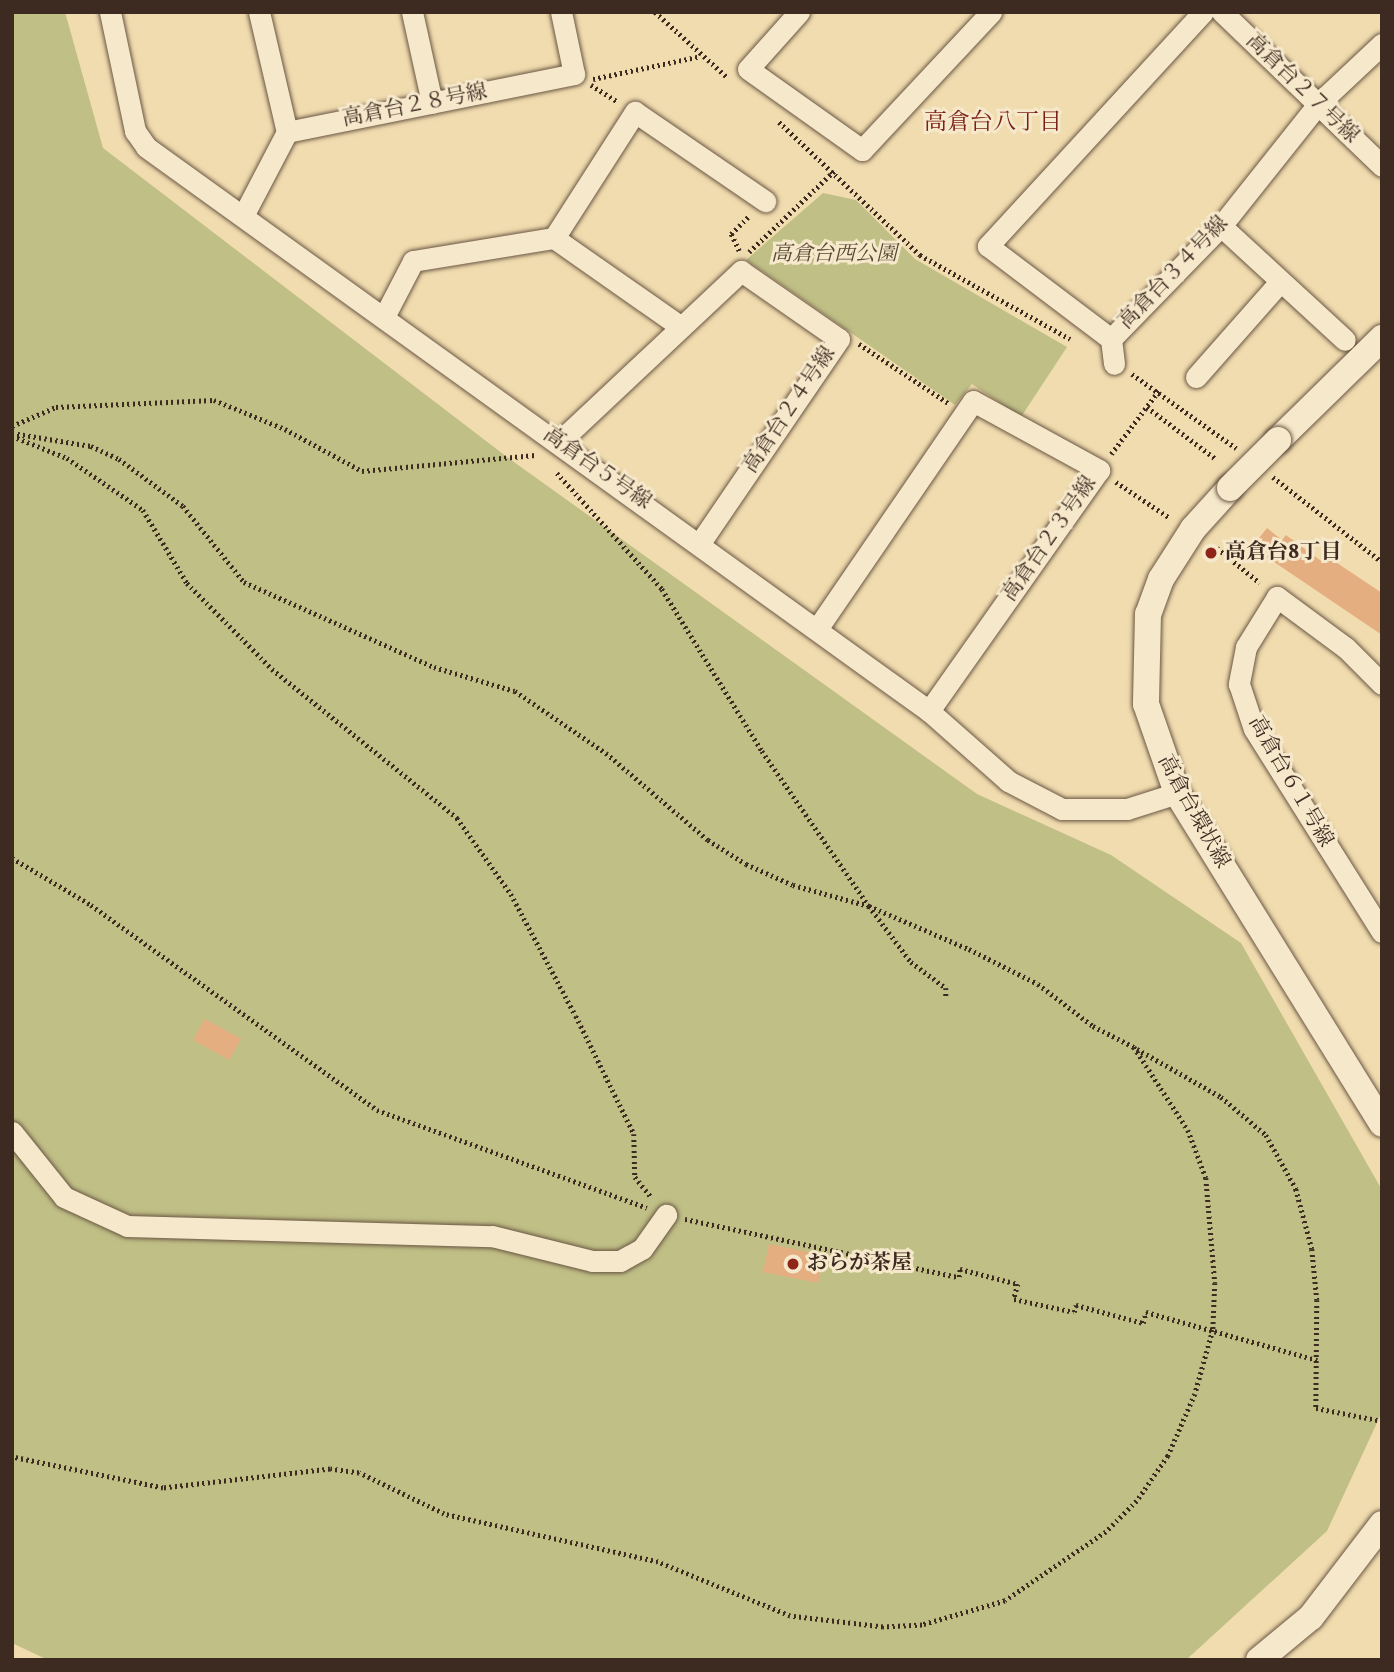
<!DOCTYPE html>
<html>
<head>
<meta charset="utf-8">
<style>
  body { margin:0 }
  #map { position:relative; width:1394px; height:1672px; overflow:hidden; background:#f1dcaf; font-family:Vollkorn,"Noto Serif JP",serif }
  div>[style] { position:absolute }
  .green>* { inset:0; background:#c0bf86 }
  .building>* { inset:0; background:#e5ae81 }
  .path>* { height:4.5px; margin-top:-2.25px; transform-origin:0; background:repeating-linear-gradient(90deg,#3d2b21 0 2px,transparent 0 5.5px) }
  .roads { filter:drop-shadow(0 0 2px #6a5744) drop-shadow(0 0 2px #6a5744) }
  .minor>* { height:21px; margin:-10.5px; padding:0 10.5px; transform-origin:10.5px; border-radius:10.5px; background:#f6e8cb }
  .tertiary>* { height:26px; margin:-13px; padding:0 13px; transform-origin:13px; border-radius:13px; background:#f6e8cb }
  .bridges { filter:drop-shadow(0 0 2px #6a5744) drop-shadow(0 0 2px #6a5744) }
  .tertiary-bridge>* { height:26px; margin:-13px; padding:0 13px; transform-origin:13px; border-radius:13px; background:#f6e8cb }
  .dots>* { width:19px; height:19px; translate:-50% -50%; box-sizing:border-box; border:4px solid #f6e8cb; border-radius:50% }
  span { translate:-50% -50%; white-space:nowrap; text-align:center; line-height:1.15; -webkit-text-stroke:6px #f6e8cb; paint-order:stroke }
  .street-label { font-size:21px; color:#3d2b21 }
  .park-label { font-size:21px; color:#574935; font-style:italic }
  .poi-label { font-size:21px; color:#3d2b21; font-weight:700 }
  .left { translate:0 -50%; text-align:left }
  .neighbourhood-label { font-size:23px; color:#7a1f14 }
  .frame { position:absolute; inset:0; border:14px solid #3d2b21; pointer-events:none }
</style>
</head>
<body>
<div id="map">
  <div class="green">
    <i style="clip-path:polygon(12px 12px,65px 12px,103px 148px,507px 457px,977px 794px,1111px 855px,1241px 943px,1382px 1190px,1382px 1412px,1327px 1531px,1186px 1660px,48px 1660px,12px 1643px)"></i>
    <i style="clip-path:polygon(823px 193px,856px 200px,915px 259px,1067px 347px,1021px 417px,972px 384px,955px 405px,746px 260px)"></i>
  </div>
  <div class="building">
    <i style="clip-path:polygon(1267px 528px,1282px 540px,1286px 535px,1324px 563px,1328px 557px,1382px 593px,1382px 635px,1252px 547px)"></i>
    <i style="clip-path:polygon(205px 1019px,241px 1039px,229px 1060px,193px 1040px)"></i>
    <i style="clip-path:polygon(769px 1244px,824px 1255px,818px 1283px,763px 1272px)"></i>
  </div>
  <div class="path">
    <i style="left:655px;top:12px;width:97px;rotate:42.1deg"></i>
    <i style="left:593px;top:79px;width:110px;rotate:-12deg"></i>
    <i style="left:591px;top:85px;width:31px;rotate:32deg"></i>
    <i style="left:779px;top:122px;width:194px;rotate:43.3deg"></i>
    <i style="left:920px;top:255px;width:172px;rotate:29.2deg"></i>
    <i style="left:739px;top:251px;width:19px;rotate:-115deg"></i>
    <i style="left:731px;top:234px;width:25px;rotate:-45deg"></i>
    <i style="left:749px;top:252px;width:119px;rotate:-43.6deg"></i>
    <i style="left:859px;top:344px;width:107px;rotate:33.5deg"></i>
    <i style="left:1132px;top:374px;width:128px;rotate:35.4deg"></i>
    <i style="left:1147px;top:407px;width:86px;rotate:37deg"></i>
    <i style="left:12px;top:426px;width:48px;rotate:-23.4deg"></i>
    <i style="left:56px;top:407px;width:158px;rotate:-2.5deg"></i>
    <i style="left:214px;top:400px;width:77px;rotate:22.2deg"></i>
    <i style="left:285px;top:429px;width:88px;rotate:28.6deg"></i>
    <i style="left:362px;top:471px;width:174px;rotate:-5.3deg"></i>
    <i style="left:12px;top:433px;width:80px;rotate:9.3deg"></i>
    <i style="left:91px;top:446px;width:31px;rotate:25deg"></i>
    <i style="left:119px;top:459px;width:79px;rotate:36.3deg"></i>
    <i style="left:183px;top:506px;width:97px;rotate:51.2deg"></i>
    <i style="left:244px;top:582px;width:208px;rotate:24.1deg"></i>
    <i style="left:434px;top:667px;width:84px;rotate:16.5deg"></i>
    <i style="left:515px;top:691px;width:110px;rotate:34.3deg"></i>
    <i style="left:606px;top:753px;width:134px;rotate:40.5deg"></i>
    <i style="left:708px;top:840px;width:45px;rotate:32.3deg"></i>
    <i style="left:746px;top:864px;width:51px;rotate:24.1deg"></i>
    <i style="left:793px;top:885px;width:79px;rotate:15.4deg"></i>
    <i style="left:869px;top:906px;width:109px;rotate:23.3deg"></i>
    <i style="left:969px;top:949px;width:77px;rotate:26.9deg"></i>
    <i style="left:1038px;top:984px;width:69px;rotate:37.4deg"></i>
    <i style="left:1093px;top:1026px;width:46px;rotate:27.1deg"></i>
    <i style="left:1134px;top:1047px;width:99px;rotate:57deg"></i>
    <i style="left:1188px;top:1130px;width:51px;rotate:69.4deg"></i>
    <i style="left:1206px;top:1178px;width:105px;rotate:85.1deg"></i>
    <i style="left:1215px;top:1283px;width:47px;rotate:92.4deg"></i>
    <i style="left:1213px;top:1330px;width:66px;rotate:105.7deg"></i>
    <i style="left:1195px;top:1394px;width:68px;rotate:113.5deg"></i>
    <i style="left:1168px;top:1456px;width:55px;rotate:124.6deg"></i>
    <i style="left:1137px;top:1501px;width:44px;rotate:135deg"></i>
    <i style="left:1106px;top:1532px;width:122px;rotate:145.7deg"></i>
    <i style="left:1005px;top:1601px;width:86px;rotate:163.9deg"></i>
    <i style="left:922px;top:1625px;width:39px;rotate:177deg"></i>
    <i style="left:883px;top:1627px;width:94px;rotate:-173.3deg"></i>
    <i style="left:790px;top:1616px;width:143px;rotate:-157.8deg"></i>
    <i style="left:658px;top:1562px;width:219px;rotate:-167.4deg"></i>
    <i style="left:444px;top:1514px;width:94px;rotate:-154.2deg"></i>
    <i style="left:359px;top:1473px;width:29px;rotate:-172deg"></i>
    <i style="left:330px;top:1469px;width:168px;rotate:173.5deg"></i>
    <i style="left:163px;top:1488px;width:154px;rotate:-168.4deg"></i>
    <i style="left:12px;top:436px;width:59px;rotate:21.8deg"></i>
    <i style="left:67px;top:458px;width:92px;rotate:34.4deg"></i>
    <i style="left:143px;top:510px;width:85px;rotate:58.9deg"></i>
    <i style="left:187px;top:583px;width:121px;rotate:45.3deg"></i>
    <i style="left:272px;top:669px;width:238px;rotate:38.8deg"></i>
    <i style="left:457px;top:818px;width:93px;rotate:54.6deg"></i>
    <i style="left:511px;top:894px;width:138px;rotate:62deg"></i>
    <i style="left:576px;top:1016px;width:131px;rotate:63.8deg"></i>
    <i style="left:634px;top:1134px;width:43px;rotate:88.7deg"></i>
    <i style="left:635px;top:1177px;width:27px;rotate:51deg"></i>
    <i style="left:1111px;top:454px;width:81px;rotate:-53deg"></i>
    <i style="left:557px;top:473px;width:156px;rotate:47.8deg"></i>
    <i style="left:662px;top:589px;width:190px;rotate:58.3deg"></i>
    <i style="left:762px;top:751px;width:188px;rotate:55.4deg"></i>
    <i style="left:869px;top:906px;width:70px;rotate:53.1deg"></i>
    <i style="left:911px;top:962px;width:44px;rotate:36.6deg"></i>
    <i style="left:946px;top:988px;width:8px;rotate:90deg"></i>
    <i style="left:1273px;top:477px;width:138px;rotate:37.9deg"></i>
    <i style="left:1116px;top:482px;width:65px;rotate:33.7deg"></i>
    <i style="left:1217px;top:548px;width:55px;rotate:39.1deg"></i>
    <i style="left:12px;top:858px;width:92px;rotate:30.7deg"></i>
    <i style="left:91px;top:905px;width:352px;rotate:35.6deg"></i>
    <i style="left:377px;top:1110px;width:287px;rotate:19.9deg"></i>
    <i style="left:1137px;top:1049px;width:97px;rotate:29.7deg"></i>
    <i style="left:1221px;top:1097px;width:59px;rotate:40.2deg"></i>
    <i style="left:1266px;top:1135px;width:62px;rotate:60.9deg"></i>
    <i style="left:1296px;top:1189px;width:62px;rotate:75.1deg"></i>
    <i style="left:1312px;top:1249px;width:51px;rotate:84.4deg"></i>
    <i style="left:1317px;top:1300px;width:108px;rotate:90.5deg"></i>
    <i style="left:1316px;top:1408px;width:67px;rotate:11.1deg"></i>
    <i style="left:685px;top:1219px;width:280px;rotate:12deg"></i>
    <i style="left:959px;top:1277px;width:8px;rotate:-83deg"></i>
    <i style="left:960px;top:1269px;width:60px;rotate:14.5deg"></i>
    <i style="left:1018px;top:1284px;width:16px;rotate:105deg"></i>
    <i style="left:1014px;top:1299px;width:61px;rotate:12.2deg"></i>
    <i style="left:1074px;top:1312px;width:7px;rotate:-74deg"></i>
    <i style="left:1076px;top:1305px;width:69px;rotate:15deg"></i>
    <i style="left:1143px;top:1323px;width:11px;rotate:-75deg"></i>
    <i style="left:1146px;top:1312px;width:178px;rotate:15.7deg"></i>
  </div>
  <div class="roads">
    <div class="minor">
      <i style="left:110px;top:12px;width:122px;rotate:78.1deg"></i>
      <i style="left:135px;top:131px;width:19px;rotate:55deg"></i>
      <i style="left:146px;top:147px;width:965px;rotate:35.77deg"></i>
      <i style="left:929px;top:711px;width:106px;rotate:41.5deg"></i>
      <i style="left:1008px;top:781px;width:61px;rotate:27.4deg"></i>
      <i style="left:1062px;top:809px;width:65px"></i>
      <i style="left:1127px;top:809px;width:52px;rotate:-17.7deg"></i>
      <i style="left:259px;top:12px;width:123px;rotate:76.9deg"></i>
      <i style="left:412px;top:12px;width:93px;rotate:77.6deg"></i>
      <i style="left:799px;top:12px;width:76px;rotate:131.8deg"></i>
      <i style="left:748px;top:69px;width:140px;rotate:35.4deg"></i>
      <i style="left:862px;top:150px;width:189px;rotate:-46.9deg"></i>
      <i style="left:1203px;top:12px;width:318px;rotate:132.6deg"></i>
      <i style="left:988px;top:246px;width:154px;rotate:37.1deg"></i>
      <i style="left:1111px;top:339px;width:158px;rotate:-45.8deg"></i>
      <i style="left:1221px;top:226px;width:156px;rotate:-51.5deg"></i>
      <i style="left:1318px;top:104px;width:88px;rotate:-43.2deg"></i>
      <i style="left:1222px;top:12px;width:222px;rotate:43.9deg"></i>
      <i style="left:243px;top:216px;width:95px;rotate:-62.4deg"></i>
      <i style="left:287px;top:132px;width:293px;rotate:-11.4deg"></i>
      <i style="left:574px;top:74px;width:63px;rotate:-101.8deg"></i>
      <i style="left:1221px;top:226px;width:168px;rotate:42.6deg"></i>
      <i style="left:554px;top:238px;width:155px;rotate:35deg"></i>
      <i style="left:384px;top:317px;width:63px;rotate:-62.6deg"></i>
      <i style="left:413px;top:261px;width:143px;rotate:-9.3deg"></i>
      <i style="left:554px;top:238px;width:150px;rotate:-57.3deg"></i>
      <i style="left:635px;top:112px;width:158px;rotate:34.4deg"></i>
      <i style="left:1111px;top:339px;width:25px;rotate:83deg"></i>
      <i style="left:1196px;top:377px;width:124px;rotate:-48.6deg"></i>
      <i style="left:559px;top:442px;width:250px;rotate:-43.2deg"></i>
      <i style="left:741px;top:271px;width:119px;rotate:34.8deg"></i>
      <i style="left:839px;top:339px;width:247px;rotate:124.3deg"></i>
      <i style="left:817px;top:629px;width:276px;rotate:-55.6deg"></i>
      <i style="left:973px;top:401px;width:144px;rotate:28.7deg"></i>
      <i style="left:1099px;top:470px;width:295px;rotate:125.2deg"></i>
      <i style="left:1382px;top:684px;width:51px;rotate:-135deg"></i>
      <i style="left:1346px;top:648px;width:86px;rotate:-143.5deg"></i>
      <i style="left:1277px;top:597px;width:59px;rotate:121.8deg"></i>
      <i style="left:1246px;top:647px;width:38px;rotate:101deg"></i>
      <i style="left:1239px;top:684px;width:47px;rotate:71.6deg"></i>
      <i style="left:1254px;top:729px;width:240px;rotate:57.8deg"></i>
      <i style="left:12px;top:1132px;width:83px;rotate:51.3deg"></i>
      <i style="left:64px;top:1197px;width:69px;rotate:24.7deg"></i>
      <i style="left:127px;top:1226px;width:365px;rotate:1.6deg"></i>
      <i style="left:492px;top:1236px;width:103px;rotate:14deg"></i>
      <i style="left:592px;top:1261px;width:28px"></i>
      <i style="left:620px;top:1261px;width:25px;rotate:-29deg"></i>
      <i style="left:642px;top:1249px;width:42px;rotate:-54.8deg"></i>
    </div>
    <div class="tertiary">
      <i style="left:1278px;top:440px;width:146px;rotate:-44.4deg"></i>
      <i style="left:1230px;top:488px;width:55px;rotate:132.1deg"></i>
      <i style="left:1193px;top:529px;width:59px;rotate:122.6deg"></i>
      <i style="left:1161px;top:579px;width:37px;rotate:110deg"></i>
      <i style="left:1148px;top:614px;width:90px;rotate:91.3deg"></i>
      <i style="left:1146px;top:704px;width:94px;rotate:70.8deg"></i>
      <i style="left:1177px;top:793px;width:389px;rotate:58.2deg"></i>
      <i style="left:1259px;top:1660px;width:67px;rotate:-39.6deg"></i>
      <i style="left:1311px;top:1617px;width:117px;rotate:-52.6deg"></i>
    </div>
  </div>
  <div class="bridges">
    <div class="tertiary-bridge">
      <i style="left:1230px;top:488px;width:68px;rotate:-45deg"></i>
    </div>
  </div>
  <div class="dots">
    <i style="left:1211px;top:553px;background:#8f2418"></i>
    <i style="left:793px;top:1264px;background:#8f2418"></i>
  </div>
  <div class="street-label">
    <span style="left:1302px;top:89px;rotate:44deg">高倉台２７号線</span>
    <span style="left:415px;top:106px;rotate:-11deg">高倉台２８号線</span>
    <span style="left:1174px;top:273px;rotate:-46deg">高倉台３４号線</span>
    <span style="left:790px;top:410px;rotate:-56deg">高倉台２４号線</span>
    <span style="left:597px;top:469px;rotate:35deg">高倉台５号線</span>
    <span style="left:1050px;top:539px;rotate:-55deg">高倉台２３号線</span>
    <span style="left:1290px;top:782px;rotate:60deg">高倉台６１号線</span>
    <span style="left:1193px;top:812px;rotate:61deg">高倉台環状線</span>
  </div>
  <div class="park-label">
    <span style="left:834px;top:255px">高倉台西公園</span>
  </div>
  <div class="poi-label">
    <span class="left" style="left:1225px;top:553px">高倉台8丁目</span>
    <span class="left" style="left:807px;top:1264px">おらが茶屋</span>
  </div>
  <div class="neighbourhood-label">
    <span style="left:993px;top:123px">高倉台八丁目</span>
  </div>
  <div class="frame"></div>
</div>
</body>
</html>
